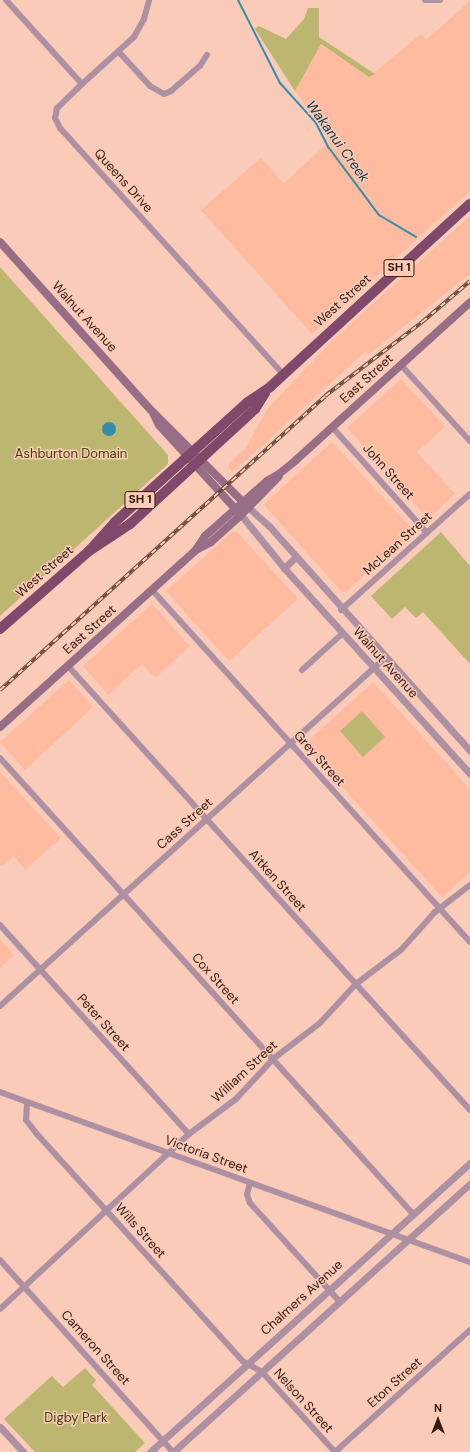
<!DOCTYPE html>
<html>
<head>
<meta charset="utf-8">
<style>
  body { margin:0 }
  #map { position:relative; width:470px; height:1452px; overflow:hidden; background:#f9cbb8; font-family:"DM Sans",sans-serif }
  div>[style] { position:absolute }
  .built>* { inset:0; background:#ffbba0 }
  .green>* { inset:0; background:#bdb670 }
  .water>* { inset:0; background:#348eab }
  .round { border-radius:50% }
  .stream>* { height:2px; margin:-1px; padding:0 1px; transform-origin:1px; border-radius:1px; background:#348eab }
  .minor>* { height:6px; margin:-3px; padding:0 3px; transform-origin:3px; border-radius:3px; background:#ad90a1 }
  .tertiary>* { height:7px; margin:-3.5px; padding:0 3.5px; transform-origin:3.5px; border-radius:3.5px; background:#ad90a1 }
  .secondary>* { height:8px; margin:-4px; padding:0 4px; transform-origin:4px; border-radius:4px; background:#986d86 }
  .trunk>* { height:10px; margin:-5px; padding:0 5px; transform-origin:5px; border-radius:5px; background:#80496b }
  .rail>* { height:3.5px; margin-top:-1.75px; transform-origin:0; background:repeating-linear-gradient(90deg,#f9cbb8 0 6px,#6b4a3c 0 12px); box-sizing:border-box; border-block:1px solid #6b4a3c }
  span { translate:-50% -50%; white-space:nowrap; text-align:center; line-height:1.15; -webkit-text-stroke:3px #f9cbb8; paint-order:stroke }
  .shield-label span { padding:1px 3px; background:#f9cbb8; border:1px solid; border-radius:3px; -webkit-text-stroke-width:0 }
  .shield-label { font-size:12px; color:#34180c; font-weight:700 }
  .street-label { font-size:13px; color:#34180c }
  .park-label { font-size:13px; color:#433d01 }
  .water-label { font-size:14px; color:#0f3744; font-style:italic }
  .north { position:absolute; left:418px; top:1400px; width:40px; height:40px; -webkit-text-stroke:3px #f9cbb8; paint-order:stroke; rotate:0deg; font-size:11px; font-weight:700; line-height:16px; text-align:center; color:#34180c }
  .north::after { content:''; display:block; margin:auto; width:14px; height:18px; background:#34180c; clip-path:polygon(50% 0,100% 100%,50% 72%,0 100%) }
</style>
</head>
<body>
<div id="map">
  <div class="built">
    <i style="clip-path:polygon(470px 1px,470px 191px,312px 334px,201px 210px,261px 158px,284px 183px,329px 142px,317px 120px,295px 91px,320px 44px,369px 77px,421px 34px,426px 40px)"></i>
    <i style="clip-path:polygon(470px 216px,470px 274px,369px 354px,366px 351px,233px 472px,229px 468px,229px 464px,245px 449px,268px 408px,335px 338px)"></i>
    <i style="clip-path:polygon(401px 379px,445px 427px,417px 452px,455px 494px,428px 519px,347px 428px)"></i>
    <i style="clip-path:polygon(332px 442px,412px 529px,411px 534px,346px 592px,342px 592px,265px 506px,265px 503px)"></i>
    <i style="clip-path:polygon(232px 532px,237px 532px,298px 599px,229px 661px,166px 591px)"></i>
    <i style="clip-path:polygon(152px 604px,190px 646px,155px 678px,142px 664px,108px 695px,83px 666px)"></i>
    <i style="clip-path:polygon(69px 680px,93px 707px,25px 770px,0 742px)"></i>
    <i style="clip-path:polygon(373px 682px,470px 789px,470px 872px,442px 897px,304px 745px)"></i>
    <i style="clip-path:polygon(0 772px,61px 838px,25px 870px,14px 856px,1px 866px,0 864px)"></i>
    <i style="clip-path:polygon(0 939px,14px 955px,0 968px)"></i>
  </div>
  <div class="green">
    <i style="clip-path:polygon(308px 8px,319px 8px,319px 37px,375px 74px,369px 77px,321px 44px,295px 91px,255px 29px,259px 26px,286px 39px,304px 19px)"></i>
    <i style="clip-path:polygon(0 267px,168px 455px,168px 464px,0 616px)"></i>
    <i style="clip-path:polygon(441px 532px,470px 566px,470px 664px,423px 612px,416px 618px,405px 607px,392px 619px,371px 596px)"></i>
    <i style="clip-path:polygon(362px 711px,385px 737px,363px 757px,340px 731px)"></i>
    <i style="clip-path:polygon(85px 1368px,96px 1380px,92px 1385px,145px 1443px,135px 1452px,35px 1452px,4px 1419px,52px 1376px,63px 1387px)"></i>
  </div>
  <div class="water">
    <i class="round" style="left:102px;top:422px;width:14px;height:14px"></i>
  </div>
  <div class="stream">
    <i style="left:238px;top:0;width:93px;rotate:63.2deg"></i>
    <i style="left:280px;top:83px;width:54px;rotate:48deg"></i>
    <i style="left:316px;top:123px;width:28px;rotate:63deg"></i>
    <i style="left:329px;top:148px;width:84px;rotate:53.3deg"></i>
    <i style="left:379px;top:215px;width:43px;rotate:30.7deg"></i>
  </div>
  <div class="minor">
    <i style="left:6px;top:0;width:113px;rotate:47.9deg"></i>
    <i style="left:82px;top:84px;width:35px;rotate:136deg"></i>
    <i style="left:57px;top:108px;width:10px;rotate:101deg"></i>
    <i style="left:55px;top:118px;width:11px;rotate:63deg"></i>
    <i style="left:60px;top:128px;width:332px;rotate:47.8deg"></i>
    <i style="left:425px;top:0;width:15px"></i>
    <i style="left:119px;top:52px;width:46px;rotate:47.6deg"></i>
    <i style="left:150px;top:86px;width:16px;rotate:30deg"></i>
    <i style="left:164px;top:94px;width:8px;rotate:-23deg"></i>
    <i style="left:171px;top:91px;width:38px;rotate:-41deg"></i>
    <i style="left:200px;top:66px;width:13px;rotate:-58deg"></i>
    <i style="left:82px;top:84px;width:70px;rotate:-42.1deg"></i>
    <i style="left:134px;top:37px;width:21px;rotate:-61deg"></i>
    <i style="left:144px;top:19px;width:20px;rotate:-75deg"></i>
    <i style="left:401px;top:365px;width:103px;rotate:47.8deg"></i>
    <i style="left:332px;top:427px;width:142px;rotate:48.1deg"></i>
    <i style="left:152px;top:590px;width:474px;rotate:47.9deg"></i>
    <i style="left:341px;top:610px;width:173px;rotate:-42deg"></i>
    <i style="left:68px;top:666px;width:599px;rotate:47.84deg"></i>
    <i style="left:302px;top:670px;width:55px;rotate:-42.1deg"></i>
    <i style="left:0;top:758px;width:615px;rotate:47.83deg"></i>
    <i style="left:0;top:925px;width:282px;rotate:47.9deg"></i>
    <i style="left:0;top:1006px;width:519px;rotate:-42.11deg"></i>
    <i style="left:0;top:1092px;width:500px;rotate:19.9deg"></i>
    <i style="left:27px;top:1102px;width:18px;rotate:93deg"></i>
    <i style="left:26px;top:1120px;width:16px;rotate:52deg"></i>
    <i style="left:36px;top:1133px;width:309px;rotate:47.8deg"></i>
    <i style="left:244px;top:1362px;width:21px;rotate:29deg"></i>
    <i style="left:262px;top:1372px;width:108px;rotate:47.6deg"></i>
    <i style="left:250px;top:1183px;width:11px;rotate:105deg"></i>
    <i style="left:247px;top:1194px;width:9px;rotate:72deg"></i>
    <i style="left:250px;top:1203px;width:134px;rotate:47.7deg"></i>
    <i style="left:0;top:1260px;width:258px;rotate:48deg"></i>
    <i style="left:0;top:1309px;width:258px;rotate:-42.8deg"></i>
    <i style="left:189px;top:1134px;width:59px;rotate:-36.7deg"></i>
    <i style="left:236px;top:1099px;width:54px;rotate:-47.2deg"></i>
    <i style="left:273px;top:1059px;width:59px;rotate:-37.5deg"></i>
    <i style="left:320px;top:1023px;width:53px;rotate:-47.3deg"></i>
    <i style="left:356px;top:984px;width:56px;rotate:-37.1deg"></i>
    <i style="left:401px;top:950px;width:51px;rotate:-48.2deg"></i>
    <i style="left:435px;top:912px;width:44px;rotate:-37.6deg"></i>
    <i style="left:335px;top:1452px;width:182px;rotate:-42.1deg"></i>
  </div>
  <div class="tertiary">
    <i style="left:249px;top:508px;width:28px;rotate:42deg"></i>
    <i style="left:270px;top:527px;width:300px;rotate:48.2deg"></i>
    <i style="left:241px;top:515px;width:68px;rotate:50.9deg"></i>
    <i style="left:284px;top:568px;width:278px;rotate:47.9deg"></i>
    <i style="left:284px;top:568px;width:16px;rotate:-43deg"></i>
    <i style="left:0;top:1427px;width:34px;rotate:47deg"></i>
    <i style="left:150px;top:1452px;width:431px;rotate:-42.1deg"></i>
    <i style="left:173px;top:1452px;width:400px;rotate:-42.1deg"></i>
  </div>
  <div class="secondary">
    <i style="left:0;top:242px;width:224px;rotate:48.1deg"></i>
    <i style="left:150px;top:409px;width:140px;rotate:45deg"></i>
    <i style="left:153px;top:413px;width:13px;rotate:63deg"></i>
    <i style="left:159px;top:425px;width:122px;rotate:47.7deg"></i>
    <i style="left:198px;top:549px;width:15px;rotate:-28deg"></i>
    <i style="left:211px;top:542px;width:40px;rotate:-42deg"></i>
    <i style="left:241px;top:515px;width:54px;rotate:-45.7deg"></i>
    <i style="left:0;top:727px;width:263px;rotate:-42.1deg"></i>
    <i style="left:195px;top:551px;width:18px;rotate:-56deg"></i>
    <i style="left:205px;top:536px;width:83px;rotate:-41.6deg"></i>
    <i style="left:267px;top:481px;width:14px;rotate:-30deg"></i>
    <i style="left:279px;top:474px;width:22px;rotate:-39deg"></i>
    <i style="left:296px;top:460px;width:235px;rotate:-42.2deg"></i>
  </div>
  <div class="trunk">
    <i style="left:89px;top:551px;width:39px;rotate:-48deg"></i>
    <i style="left:115px;top:522px;width:179px;rotate:-42.1deg"></i>
    <i style="left:248px;top:402px;width:27px;rotate:-34deg"></i>
    <i style="left:270px;top:387px;width:271px;rotate:-42.5deg"></i>
    <i style="left:0;top:629px;width:118px;rotate:-41.2deg"></i>
    <i style="left:89px;top:551px;width:49px;rotate:-33.4deg"></i>
    <i style="left:130px;top:524px;width:170px;rotate:-42.6deg"></i>
    <i style="left:255px;top:409px;width:19px;rotate:-58deg"></i>
  </div>
  <div class="rail">
    <i style="left:0;top:690px;width:438px;rotate:-42.1deg"></i>
    <i style="left:325px;top:396px;width:122px;rotate:-37.3deg"></i>
    <i style="left:422px;top:322px;width:63px;rotate:-40.5deg"></i>
  </div>
  <div class="shield-label">
    <span style="left:399px;top:268px">SH 1</span>
    <span style="left:140px;top:500px">SH 1</span>
  </div>
  <div class="street-label">
    <span style="left:123px;top:181px;rotate:48deg">Queens Drive</span>
    <span style="left:343px;top:301px;rotate:-42deg">West Street</span>
    <span style="left:84px;top:317px;rotate:48deg">Walnut Avenue</span>
    <span style="left:367px;top:379px;rotate:-42deg">East Street</span>
    <span style="left:388px;top:472px;rotate:48deg">John Street</span>
    <span style="left:398px;top:544px;rotate:-42deg">McLean Street</span>
    <span style="left:45px;top:572px;rotate:-41deg">West Street</span>
    <span style="left:90px;top:630px;rotate:-42deg">East Street</span>
    <span style="left:385px;top:663px;rotate:48deg">Walnut Avenue</span>
    <span style="left:319px;top:759px;rotate:48deg">Grey Street</span>
    <span style="left:185px;top:824px;rotate:-42deg">Cass Street</span>
    <span style="left:277px;top:881px;rotate:48deg">Aitken Street</span>
    <span style="left:215px;top:979px;rotate:48deg">Cox Street</span>
    <span style="left:103px;top:1023px;rotate:48deg">Peter Street</span>
    <span style="left:245px;top:1072px;rotate:-43deg">William Street</span>
    <span style="left:206px;top:1155px;rotate:20deg">Victoria Street</span>
    <span style="left:140px;top:1231px;rotate:48deg">Wills Street</span>
    <span style="left:302px;top:1298px;rotate:-42deg">Chalmers Avenue</span>
    <span style="left:95px;top:1348px;rotate:48deg">Cameron Street</span>
    <span style="left:395px;top:1383px;rotate:-42deg">Eton Street</span>
    <span style="left:303px;top:1401px;rotate:48deg">Nelson Street</span>
  </div>
  <div class="park-label">
    <span style="left:71px;top:454px">Ashburton Domain</span>
    <span style="left:76px;top:1418px">Digby Park</span>
  </div>
  <div class="water-label">
    <span style="left:338px;top:141px;rotate:54deg">Wakanui Creek</span>
  </div>
  <div class="north">N</div>
</div>
</body>
</html>
